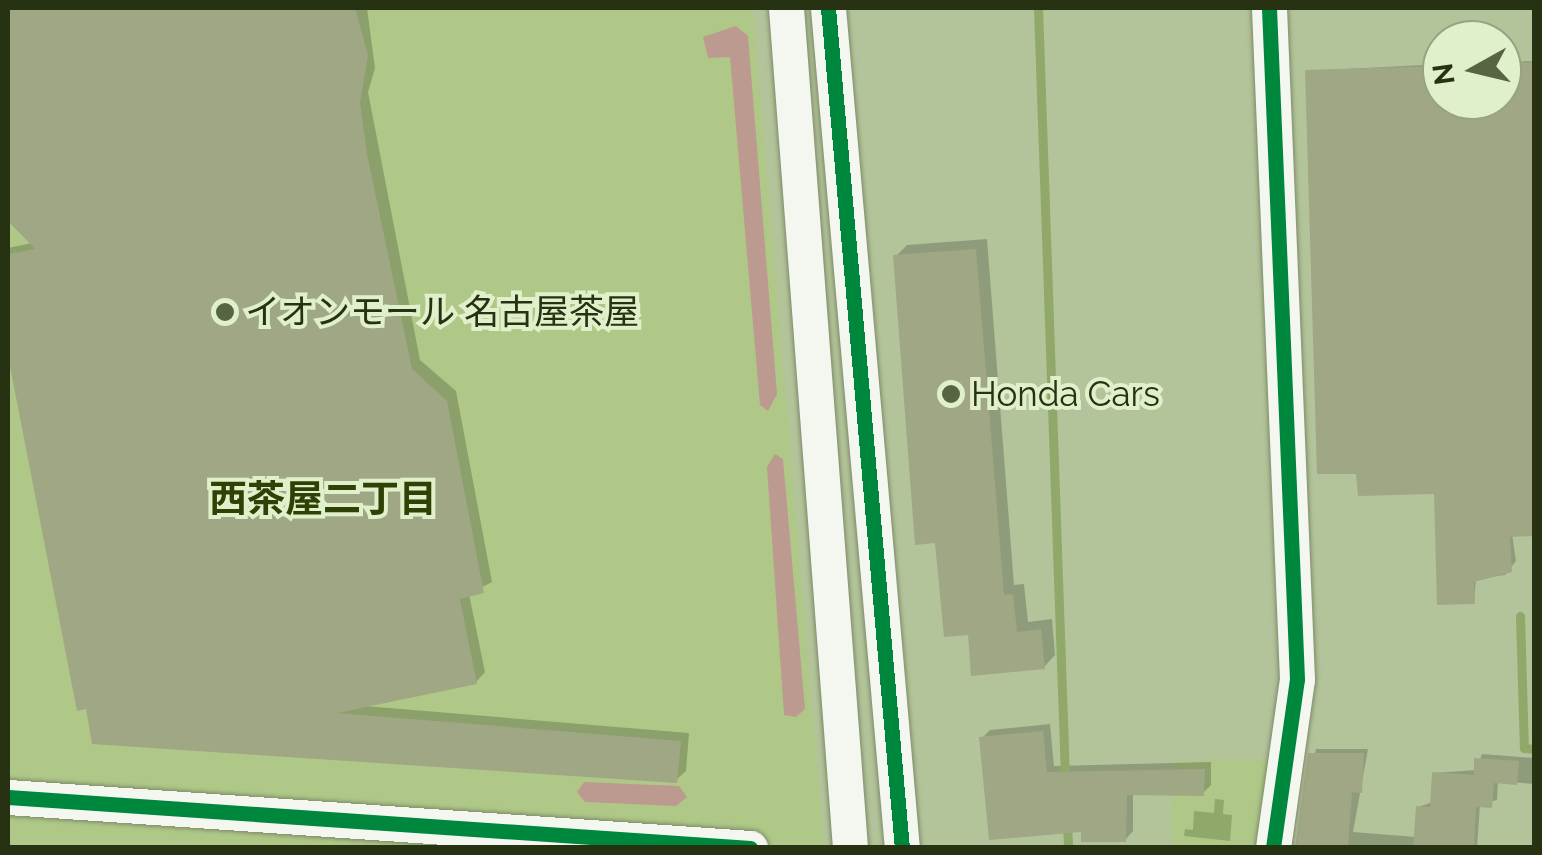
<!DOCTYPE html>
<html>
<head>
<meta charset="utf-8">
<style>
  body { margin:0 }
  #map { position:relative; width:1542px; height:855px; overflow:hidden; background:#b3c49a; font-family:Raleway,"Noto Sans JP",sans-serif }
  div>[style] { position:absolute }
  .built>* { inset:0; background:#afc887 }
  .forest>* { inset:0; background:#bd9a90 }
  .water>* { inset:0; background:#91a86b }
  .shadow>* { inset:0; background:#0003 }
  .stream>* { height:9px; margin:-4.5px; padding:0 4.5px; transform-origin:4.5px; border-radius:4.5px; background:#91a86b }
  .building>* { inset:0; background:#a0a785 }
  .roads { filter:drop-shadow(0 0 2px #7e8b69) drop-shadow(0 0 2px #7e8b69) }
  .minor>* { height:35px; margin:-17.5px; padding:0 17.5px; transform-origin:17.5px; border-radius:17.5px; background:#f4f6f0 }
  .cycleway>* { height:15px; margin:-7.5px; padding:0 7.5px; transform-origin:7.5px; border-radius:7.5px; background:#00873e }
  .dots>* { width:28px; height:28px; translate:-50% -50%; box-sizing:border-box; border:5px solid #e0f0ca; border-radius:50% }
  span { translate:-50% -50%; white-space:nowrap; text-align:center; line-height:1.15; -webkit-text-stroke:8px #e0f0ca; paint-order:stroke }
  .poi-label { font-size:35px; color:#273213 }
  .left { translate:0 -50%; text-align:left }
  .neighbourhood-label { font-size:38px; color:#2f4104; font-weight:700 }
  .frame { position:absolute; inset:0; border:10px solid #273213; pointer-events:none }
  .north { position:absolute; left:1422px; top:20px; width:100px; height:100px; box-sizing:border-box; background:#e0f0ca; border:2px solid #96a481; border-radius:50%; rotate:262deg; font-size:28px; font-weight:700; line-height:40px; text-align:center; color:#273213 }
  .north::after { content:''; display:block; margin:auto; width:35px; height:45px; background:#586542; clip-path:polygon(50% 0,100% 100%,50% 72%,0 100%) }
</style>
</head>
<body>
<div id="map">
  <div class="built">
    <i style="clip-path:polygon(8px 8px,753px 8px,824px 847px,8px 847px)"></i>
    <i style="clip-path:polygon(1269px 759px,1258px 847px,1171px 848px,1172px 761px)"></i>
  </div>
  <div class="forest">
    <i style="clip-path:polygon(736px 26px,748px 36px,777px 394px,768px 411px,760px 405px,730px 57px,708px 58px,703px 37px)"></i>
    <i style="clip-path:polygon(775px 454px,783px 459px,805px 709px,796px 717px,784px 715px,767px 467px)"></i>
    <i style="clip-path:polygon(584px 782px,679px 786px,687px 797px,676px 806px,585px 802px,577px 792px)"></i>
  </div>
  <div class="water">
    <i style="clip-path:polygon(1215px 799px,1224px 800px,1223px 814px,1232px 815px,1230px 841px,1184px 836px,1185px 829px,1193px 830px,1194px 811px,1214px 813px)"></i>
  </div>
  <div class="shadow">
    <i style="clip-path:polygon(8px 8px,367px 8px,375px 68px,368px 92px,420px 360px,456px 391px,492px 582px,469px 594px,485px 672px,476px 682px,365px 706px,689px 733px,686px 771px,676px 780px,79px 708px,8px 341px,8px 248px,32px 243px,8px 217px)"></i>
    <i style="clip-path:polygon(1534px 61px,1534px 533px,1512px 534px,1516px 561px,1505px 575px,1476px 579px,1474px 602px,1307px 71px,1442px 64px,1442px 100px,1502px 100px,1502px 62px)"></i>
    <i style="clip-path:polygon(987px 239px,1014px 585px,1024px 584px,1028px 622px,1052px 619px,1055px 655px,1044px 667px,970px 632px,937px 540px,896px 256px,907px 245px)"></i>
    <i style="clip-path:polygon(1050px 724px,1054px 766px,1211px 762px,1211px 785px,1203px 793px,1133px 793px,1133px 831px,1125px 840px,1084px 829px,982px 738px,990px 730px)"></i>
    <i style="clip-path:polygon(1316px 749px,1368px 749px,1353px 832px,1416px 837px,1418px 807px,1433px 802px,1434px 773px,1476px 770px,1482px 754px,1534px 758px,1534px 784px,1498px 781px,1497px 800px,1480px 804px,1477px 848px,1297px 848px)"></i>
  </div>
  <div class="stream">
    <i style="left:1038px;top:8px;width:771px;rotate:87.99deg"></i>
    <i style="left:1520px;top:616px;width:132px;rotate:88.3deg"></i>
    <i style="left:1524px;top:748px;width:10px;rotate:6deg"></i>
    <i style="left:1067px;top:825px;width:22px;rotate:87deg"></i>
  </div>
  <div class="building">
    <i style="clip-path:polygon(8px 8px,355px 8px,368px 55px,360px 103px,367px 154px,412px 369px,447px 401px,484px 593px,460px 599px,477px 684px,337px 713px,681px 741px,677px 783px,92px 744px,86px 709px,77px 711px,8px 356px,8px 254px,35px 249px,8px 221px)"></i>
    <i style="clip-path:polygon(1534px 62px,1534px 536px,1510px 537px,1512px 572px,1474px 582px,1475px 604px,1437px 605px,1434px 494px,1358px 496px,1356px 474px,1317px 474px,1305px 70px,1442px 66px,1442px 100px,1502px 100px,1502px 64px)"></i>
    <i style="clip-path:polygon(976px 249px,1004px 595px,1013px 594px,1017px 632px,1041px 629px,1045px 669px,971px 676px,968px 635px,944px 637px,935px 543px,915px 545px,893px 255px)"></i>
    <i style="clip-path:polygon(1043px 731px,1047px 772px,1205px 769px,1204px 796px,1127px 795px,1126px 842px,1081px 842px,1081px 832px,989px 840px,979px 737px)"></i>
    <i style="clip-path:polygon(1308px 753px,1364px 753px,1362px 793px,1352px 792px,1348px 848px,1295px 848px)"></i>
    <i style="clip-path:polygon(1474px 758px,1519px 761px,1517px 785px,1494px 783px,1492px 808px,1476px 807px,1474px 848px,1413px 848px,1416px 806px,1430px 807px,1432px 772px,1474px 775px)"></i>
  </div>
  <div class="roads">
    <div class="minor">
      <i style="left:786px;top:8px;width:842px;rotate:85.64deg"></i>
      <i style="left:828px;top:8px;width:843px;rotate:84.97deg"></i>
      <i style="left:1269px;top:8px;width:672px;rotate:87.61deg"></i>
      <i style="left:1297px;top:679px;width:171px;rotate:98.1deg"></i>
      <i style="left:8px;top:797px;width:744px;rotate:3.93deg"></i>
    </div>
  </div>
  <div class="cycleway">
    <i style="left:828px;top:8px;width:843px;rotate:84.97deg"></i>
    <i style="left:1269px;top:8px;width:672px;rotate:87.61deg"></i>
    <i style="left:1297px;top:679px;width:171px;rotate:98.1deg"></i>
    <i style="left:8px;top:797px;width:744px;rotate:3.93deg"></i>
  </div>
  <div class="dots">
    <i style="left:225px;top:312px;background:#586542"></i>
    <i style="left:951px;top:394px;background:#586542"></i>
  </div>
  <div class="poi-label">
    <span class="left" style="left:245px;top:312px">イオンモール 名古屋茶屋</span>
    <span class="left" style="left:971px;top:394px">Honda Cars</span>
  </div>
  <div class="neighbourhood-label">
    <span style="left:323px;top:499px">西茶屋二丁目</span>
  </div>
  <div class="frame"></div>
  <div class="north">N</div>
</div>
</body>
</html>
